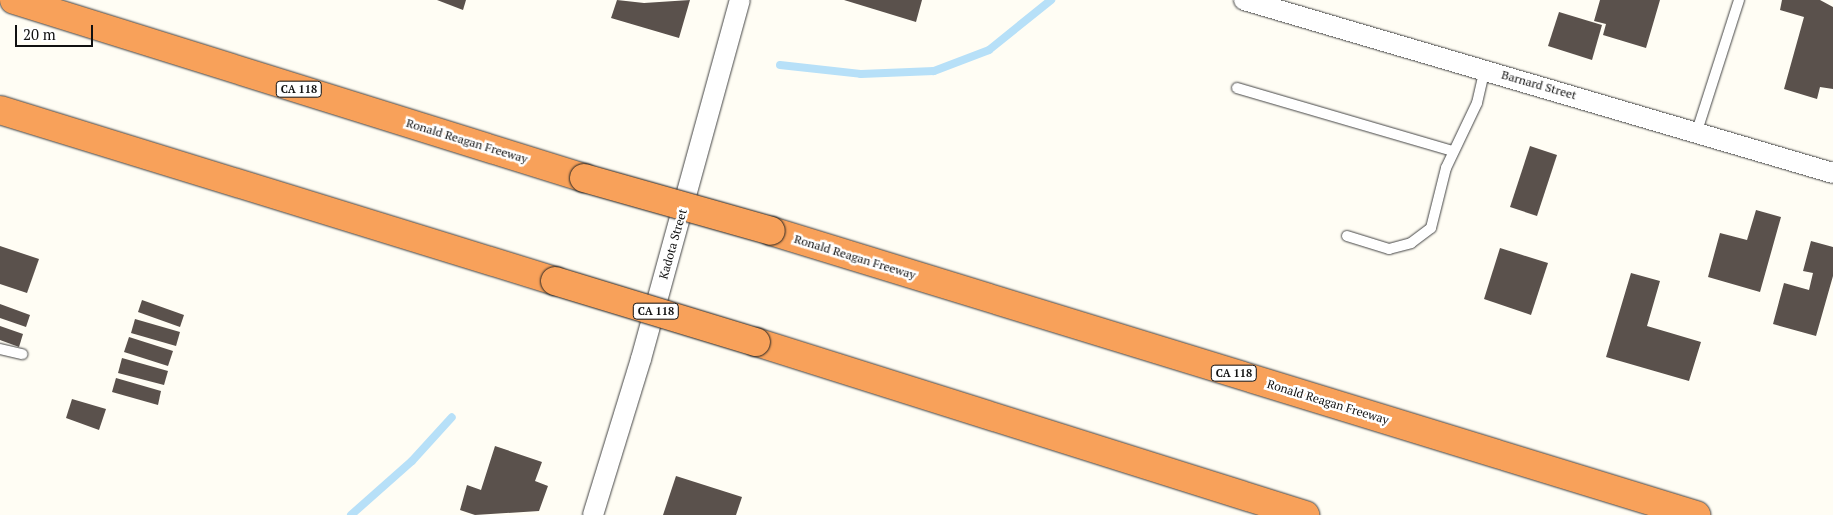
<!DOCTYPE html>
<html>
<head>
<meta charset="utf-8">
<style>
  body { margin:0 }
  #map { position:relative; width:1833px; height:515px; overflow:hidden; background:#fffdf4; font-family:"PT Serif",serif }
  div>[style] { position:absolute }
  .stream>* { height:8px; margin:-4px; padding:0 4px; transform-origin:4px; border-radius:4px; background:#b7e0f8 }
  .building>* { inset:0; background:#5a514c }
  .roads { filter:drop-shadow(0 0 1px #444) drop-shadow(0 0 1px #444) }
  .service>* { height:10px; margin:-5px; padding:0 5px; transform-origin:5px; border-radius:5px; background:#fff }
  .minor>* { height:20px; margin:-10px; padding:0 10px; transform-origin:10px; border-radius:10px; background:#fff }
  .motorway>* { height:28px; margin:-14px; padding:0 14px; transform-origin:14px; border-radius:14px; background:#f8a15a }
  .bridges { filter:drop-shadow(0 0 1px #222) drop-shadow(0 0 1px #222) }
  .motorway-bridge>* { height:28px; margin:-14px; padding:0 14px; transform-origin:14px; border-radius:14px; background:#f8a15a }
  span { translate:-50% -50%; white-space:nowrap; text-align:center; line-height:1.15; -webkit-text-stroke:5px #fff; paint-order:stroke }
  .shield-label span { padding:1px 4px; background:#fff; border:1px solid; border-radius:4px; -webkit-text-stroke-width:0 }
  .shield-label { font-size:11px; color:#111; font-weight:700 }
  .street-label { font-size:12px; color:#111 }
  .scale { position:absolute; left:15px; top:25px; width:78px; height:22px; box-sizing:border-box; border:2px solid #111; border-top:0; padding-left:6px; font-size:15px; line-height:18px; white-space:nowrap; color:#111; -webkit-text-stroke:4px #fff; paint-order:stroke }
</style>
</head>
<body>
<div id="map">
  <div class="stream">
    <i style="left:780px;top:65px;width:81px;rotate:6.3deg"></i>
    <i style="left:861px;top:74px;width:73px;rotate:-2.4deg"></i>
    <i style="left:934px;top:71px;width:59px;rotate:-20.9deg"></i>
    <i style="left:989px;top:50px;width:80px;rotate:-38.9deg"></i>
    <i style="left:351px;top:515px;width:81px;rotate:-41.5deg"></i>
    <i style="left:412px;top:461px;width:59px;rotate:-47.7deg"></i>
  </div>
  <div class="building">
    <i style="clip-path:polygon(437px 0,466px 0,463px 10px)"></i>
    <i style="clip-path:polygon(617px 0,644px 3px,690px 0,679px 38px,611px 18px)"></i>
    <i style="clip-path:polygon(844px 0,922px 0,916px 22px)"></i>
    <i style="clip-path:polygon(1600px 0,1660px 0,1646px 48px,1603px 35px,1606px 24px,1594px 21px)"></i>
    <i style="clip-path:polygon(1782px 0,1820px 0,1833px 7px,1833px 89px,1820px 87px,1817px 99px,1784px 89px,1804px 17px,1780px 10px)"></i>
    <i style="clip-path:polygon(1559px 12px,1602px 25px,1592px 60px,1548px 46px)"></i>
    <i style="clip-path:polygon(1530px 146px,1557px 155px,1537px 216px,1510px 207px)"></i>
    <i style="clip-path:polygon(1756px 210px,1781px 217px,1760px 292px,1708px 277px,1720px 233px,1747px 240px)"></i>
    <i style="clip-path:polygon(1811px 241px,1833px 247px,1833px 276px,1816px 336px,1773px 324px,1784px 283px,1809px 290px,1813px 273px,1803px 271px)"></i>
    <i style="clip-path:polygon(0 246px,39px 259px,27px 293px,0 284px)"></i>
    <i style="clip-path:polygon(1500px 248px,1548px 263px,1531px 315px,1484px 299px)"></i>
    <i style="clip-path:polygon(1631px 273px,1660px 281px,1647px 326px,1701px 342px,1689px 381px,1606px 357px)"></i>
    <i style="clip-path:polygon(142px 300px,184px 315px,180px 327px,138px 312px)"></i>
    <i style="clip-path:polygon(0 304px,30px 315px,26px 327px,0 318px)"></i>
    <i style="clip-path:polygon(135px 319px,180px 332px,176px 346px,131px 333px)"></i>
    <i style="clip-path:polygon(0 326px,23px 334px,19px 347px,0 340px)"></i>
    <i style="clip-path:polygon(129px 337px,173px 351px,168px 366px,124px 352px)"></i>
    <i style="clip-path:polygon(122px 358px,168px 371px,164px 385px,118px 373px)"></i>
    <i style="clip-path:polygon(116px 378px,161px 391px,158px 405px,112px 392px)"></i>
    <i style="clip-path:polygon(72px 399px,106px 409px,99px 430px,66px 418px)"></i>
    <i style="clip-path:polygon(495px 446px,542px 462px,535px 481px,548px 486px,539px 511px,475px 515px,460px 510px,467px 485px,481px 490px)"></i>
    <i style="clip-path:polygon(676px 476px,742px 497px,736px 515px,663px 515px)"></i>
  </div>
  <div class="roads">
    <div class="service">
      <i style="left:1237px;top:88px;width:225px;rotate:16.3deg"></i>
      <i style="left:1697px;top:131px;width:138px;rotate:-72.2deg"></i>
      <i style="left:1347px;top:236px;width:44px;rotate:17.2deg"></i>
      <i style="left:1389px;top:249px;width:23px;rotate:-15deg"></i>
      <i style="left:1411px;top:243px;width:25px;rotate:-37deg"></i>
      <i style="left:1431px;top:228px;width:62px;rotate:-76deg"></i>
      <i style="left:1446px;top:168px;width:72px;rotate:-64.5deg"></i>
      <i style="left:1477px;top:103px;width:35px;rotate:-77deg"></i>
      <i style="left:0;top:349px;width:23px;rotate:13deg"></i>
    </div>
    <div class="minor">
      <i style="left:1244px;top:0;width:614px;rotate:16.37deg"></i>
      <i style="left:593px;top:515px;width:163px;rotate:-72.9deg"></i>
      <i style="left:641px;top:359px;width:372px;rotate:-74.6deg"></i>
    </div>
    <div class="motorway">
      <i style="left:14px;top:0;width:597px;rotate:17.34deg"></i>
      <i style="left:0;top:110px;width:581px;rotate:17.12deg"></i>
      <i style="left:771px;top:231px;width:968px;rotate:17.07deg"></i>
      <i style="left:756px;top:342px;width:576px;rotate:17.49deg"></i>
    </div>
  </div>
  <div class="bridges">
    <div class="motorway-bridge">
      <i style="left:584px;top:178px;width:194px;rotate:15.8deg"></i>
      <i style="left:555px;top:281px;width:210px;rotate:16.9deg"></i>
    </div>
  </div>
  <div class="shield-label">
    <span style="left:299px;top:89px">CA 118</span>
    <span style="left:656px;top:311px">CA 118</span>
    <span style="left:1234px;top:373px">CA 118</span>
  </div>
  <div class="street-label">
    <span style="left:1539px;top:85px;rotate:16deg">Barnard Street</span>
    <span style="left:467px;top:141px;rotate:17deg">Ronald Reagan Freeway</span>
    <span style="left:673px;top:244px;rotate:-74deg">Kadota Street</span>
    <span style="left:855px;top:257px;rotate:17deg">Ronald Reagan Freeway</span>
    <span style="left:1328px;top:402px;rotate:17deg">Ronald Reagan Freeway</span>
  </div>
  <div class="scale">20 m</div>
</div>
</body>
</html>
